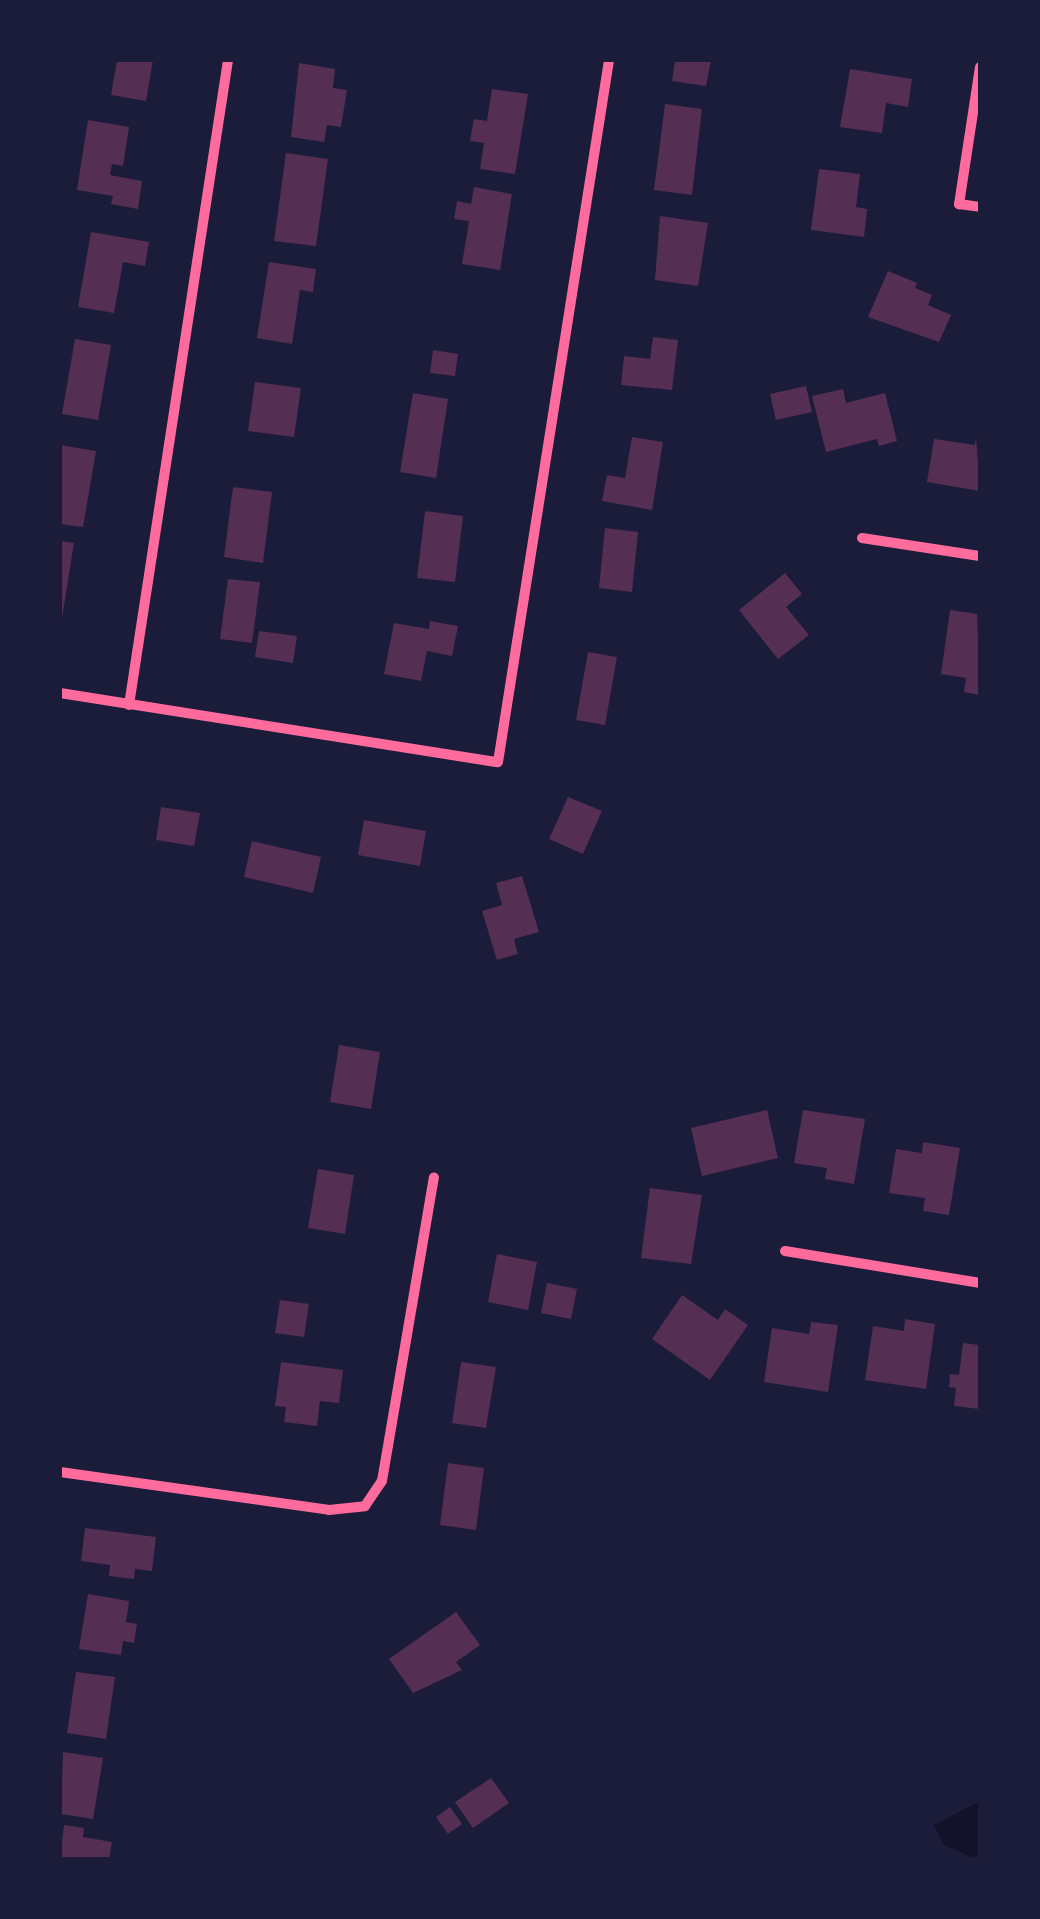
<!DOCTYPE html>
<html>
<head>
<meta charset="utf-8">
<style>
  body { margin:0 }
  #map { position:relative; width:1040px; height:1919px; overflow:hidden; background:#1b1b3a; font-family:"Titillium Web",sans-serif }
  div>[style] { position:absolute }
  .water>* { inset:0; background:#12122b }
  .building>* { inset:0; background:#542f53 }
  .minor>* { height:10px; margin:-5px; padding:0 5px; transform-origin:5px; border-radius:5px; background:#ff6b9d }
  span { translate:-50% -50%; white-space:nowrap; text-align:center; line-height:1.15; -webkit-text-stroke:8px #1b1b3a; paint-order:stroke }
  .frame { position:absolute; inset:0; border:62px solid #1b1b3a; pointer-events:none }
</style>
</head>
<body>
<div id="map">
  <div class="water">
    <i style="clip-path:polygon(980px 1801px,980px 1859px,977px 1859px,944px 1845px,934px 1825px)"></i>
  </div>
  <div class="building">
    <i style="clip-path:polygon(117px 60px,153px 60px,146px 101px,111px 95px)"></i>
    <i style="clip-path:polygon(675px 60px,711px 60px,706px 86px,672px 81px)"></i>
    <i style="clip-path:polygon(299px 63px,335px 69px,333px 88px,347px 90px,341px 127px,327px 125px,324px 142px,291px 137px)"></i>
    <i style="clip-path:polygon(850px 69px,912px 79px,908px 107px,886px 103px,882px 133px,840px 127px)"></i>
    <i style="clip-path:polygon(492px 89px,528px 94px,515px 174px,480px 169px,484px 143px,470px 141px,474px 119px,487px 121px)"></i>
    <i style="clip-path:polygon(665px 104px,702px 109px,692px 195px,654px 190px)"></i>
    <i style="clip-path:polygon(88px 120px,129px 127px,123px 166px,112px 164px,110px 175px,142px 181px,138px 209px,111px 204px,113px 196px,77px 190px)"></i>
    <i style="clip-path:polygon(286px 153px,328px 159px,316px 246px,274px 241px)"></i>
    <i style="clip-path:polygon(819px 169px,860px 174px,856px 207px,867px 209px,864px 237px,811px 230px)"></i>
    <i style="clip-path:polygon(474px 187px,512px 194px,500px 270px,462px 264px,469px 221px,454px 219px,457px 201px,471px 204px)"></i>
    <i style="clip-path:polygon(660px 216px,708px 223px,698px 286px,655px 280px)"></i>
    <i style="clip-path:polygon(91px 232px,149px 242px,145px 266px,123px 262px,114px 313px,78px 307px)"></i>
    <i style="clip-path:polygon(269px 262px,316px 269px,313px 292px,300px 290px,292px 344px,257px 338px)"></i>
    <i style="clip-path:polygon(888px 271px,917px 283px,915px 288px,932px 295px,928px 305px,951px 315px,939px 342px,868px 317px)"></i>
    <i style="clip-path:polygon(653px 337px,678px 340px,672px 390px,621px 385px,624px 356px,650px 359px)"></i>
    <i style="clip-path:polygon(75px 339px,111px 345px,98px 420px,62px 414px)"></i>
    <i style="clip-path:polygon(433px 350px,458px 354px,455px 376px,430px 373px)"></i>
    <i style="clip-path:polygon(255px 382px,301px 388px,294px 437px,248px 431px)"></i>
    <i style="clip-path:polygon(806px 386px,812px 412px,776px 420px,770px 394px)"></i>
    <i style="clip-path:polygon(843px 389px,846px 403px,885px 393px,897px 441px,879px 446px,877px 439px,826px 452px,812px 396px)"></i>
    <i style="clip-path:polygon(413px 393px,448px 399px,436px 478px,400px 472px)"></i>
    <i style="clip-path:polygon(976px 436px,980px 491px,927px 482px,934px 439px,975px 445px)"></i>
    <i style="clip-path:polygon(632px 437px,663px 442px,652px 510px,602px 501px,607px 475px,625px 478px)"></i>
    <i style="clip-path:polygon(60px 445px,96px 451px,83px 527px,60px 524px)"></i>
    <i style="clip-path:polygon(233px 487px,272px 492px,263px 563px,224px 557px)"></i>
    <i style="clip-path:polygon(425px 511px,463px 516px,455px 582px,417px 578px)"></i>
    <i style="clip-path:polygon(605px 528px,638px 532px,632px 592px,599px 588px)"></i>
    <i style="clip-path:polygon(60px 541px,74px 543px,62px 618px,60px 618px)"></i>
    <i style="clip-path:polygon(785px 573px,802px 594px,786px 607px,809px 635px,778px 659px,739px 610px)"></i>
    <i style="clip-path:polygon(228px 579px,260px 582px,252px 643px,220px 639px)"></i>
    <i style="clip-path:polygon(950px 610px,977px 614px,980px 695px,964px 692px,966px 678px,941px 674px)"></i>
    <i style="clip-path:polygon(430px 621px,458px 626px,452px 656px,427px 651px,421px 681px,384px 674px,394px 623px,429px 629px)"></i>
    <i style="clip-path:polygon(259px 631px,297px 636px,293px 663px,255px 657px)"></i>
    <i style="clip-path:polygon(588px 652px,617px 657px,605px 725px,576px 720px)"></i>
    <i style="clip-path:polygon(568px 797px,602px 811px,583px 854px,549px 839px)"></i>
    <i style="clip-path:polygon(161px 807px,200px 813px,194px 846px,156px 840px)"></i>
    <i style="clip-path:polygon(364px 820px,426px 831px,420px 866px,358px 855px)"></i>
    <i style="clip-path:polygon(252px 841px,321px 857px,313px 893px,244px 877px)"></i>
    <i style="clip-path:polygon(522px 876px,539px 932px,514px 939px,518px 954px,497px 960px,482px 911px,502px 905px,496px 883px)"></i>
    <i style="clip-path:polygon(339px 1045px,380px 1052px,371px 1109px,330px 1102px)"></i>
    <i style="clip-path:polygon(767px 1110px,778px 1158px,702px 1176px,691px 1128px)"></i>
    <i style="clip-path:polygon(803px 1110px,865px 1119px,854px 1184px,825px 1179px,827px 1168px,794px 1163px)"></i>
    <i style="clip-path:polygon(923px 1142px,960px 1148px,949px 1215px,923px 1211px,925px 1198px,889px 1193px,896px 1149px,922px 1153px)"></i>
    <i style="clip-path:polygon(318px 1169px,354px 1175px,345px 1234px,308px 1228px)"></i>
    <i style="clip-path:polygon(650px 1188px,702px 1195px,691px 1264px,641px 1258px)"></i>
    <i style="clip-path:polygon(497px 1254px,537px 1262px,528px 1310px,488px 1302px)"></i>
    <i style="clip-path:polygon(547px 1283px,577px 1289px,571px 1319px,541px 1313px)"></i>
    <i style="clip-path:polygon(682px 1295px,718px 1320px,725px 1309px,748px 1325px,710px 1380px,652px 1339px)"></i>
    <i style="clip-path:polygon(280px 1300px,309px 1304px,304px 1337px,275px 1333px)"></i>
    <i style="clip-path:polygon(905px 1319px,935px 1324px,926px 1389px,865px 1380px,873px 1326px,904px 1331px)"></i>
    <i style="clip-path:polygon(811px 1322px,838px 1325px,828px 1392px,764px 1382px,772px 1328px,809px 1334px)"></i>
    <i style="clip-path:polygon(963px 1343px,980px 1345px,980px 1409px,954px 1406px,956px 1388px,949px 1387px,950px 1374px,959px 1375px)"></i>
    <i style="clip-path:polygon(281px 1362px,343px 1370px,339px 1403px,320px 1401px,317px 1426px,284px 1422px,286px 1407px,275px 1406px)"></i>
    <i style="clip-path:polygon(461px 1362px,496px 1367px,486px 1428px,452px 1423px)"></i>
    <i style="clip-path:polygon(448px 1463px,484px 1468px,476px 1530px,440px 1525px)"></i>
    <i style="clip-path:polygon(85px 1528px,156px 1537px,152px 1571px,135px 1569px,134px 1579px,109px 1576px,110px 1565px,81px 1561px)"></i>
    <i style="clip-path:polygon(88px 1594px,129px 1601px,126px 1622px,137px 1624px,134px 1643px,123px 1641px,121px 1655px,79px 1649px)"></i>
    <i style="clip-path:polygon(456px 1612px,480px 1645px,456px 1662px,462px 1670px,413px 1693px,389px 1659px)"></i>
    <i style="clip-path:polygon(76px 1672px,115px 1677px,106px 1739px,67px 1733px)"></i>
    <i style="clip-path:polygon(63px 1752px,103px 1758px,93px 1819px,61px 1814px)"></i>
    <i style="clip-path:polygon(491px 1778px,509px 1803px,473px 1828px,455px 1802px)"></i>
    <i style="clip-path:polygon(450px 1807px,462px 1824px,448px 1834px,436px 1817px)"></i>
    <i style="clip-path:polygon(64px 1825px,84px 1828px,83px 1837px,112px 1842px,109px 1859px,60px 1859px)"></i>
  </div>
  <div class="minor">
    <i style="left:980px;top:67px;width:139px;rotate:98.7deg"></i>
    <i style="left:959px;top:204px;width:21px;rotate:8deg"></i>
    <i style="left:862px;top:538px;width:119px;rotate:8.7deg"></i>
    <i style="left:60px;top:693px;width:443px;rotate:9deg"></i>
    <i style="left:498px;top:762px;width:711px;rotate:-81.01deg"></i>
    <i style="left:129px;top:705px;width:653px;rotate:-81.27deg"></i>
    <i style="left:785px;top:1251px;width:198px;rotate:9.3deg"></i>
    <i style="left:60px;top:1472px;width:272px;rotate:8deg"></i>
    <i style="left:329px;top:1510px;width:36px;rotate:-6deg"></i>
    <i style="left:365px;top:1506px;width:30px;rotate:-56deg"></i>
    <i style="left:382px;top:1481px;width:308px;rotate:-80.3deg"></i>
  </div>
  <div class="frame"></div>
</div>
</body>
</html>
